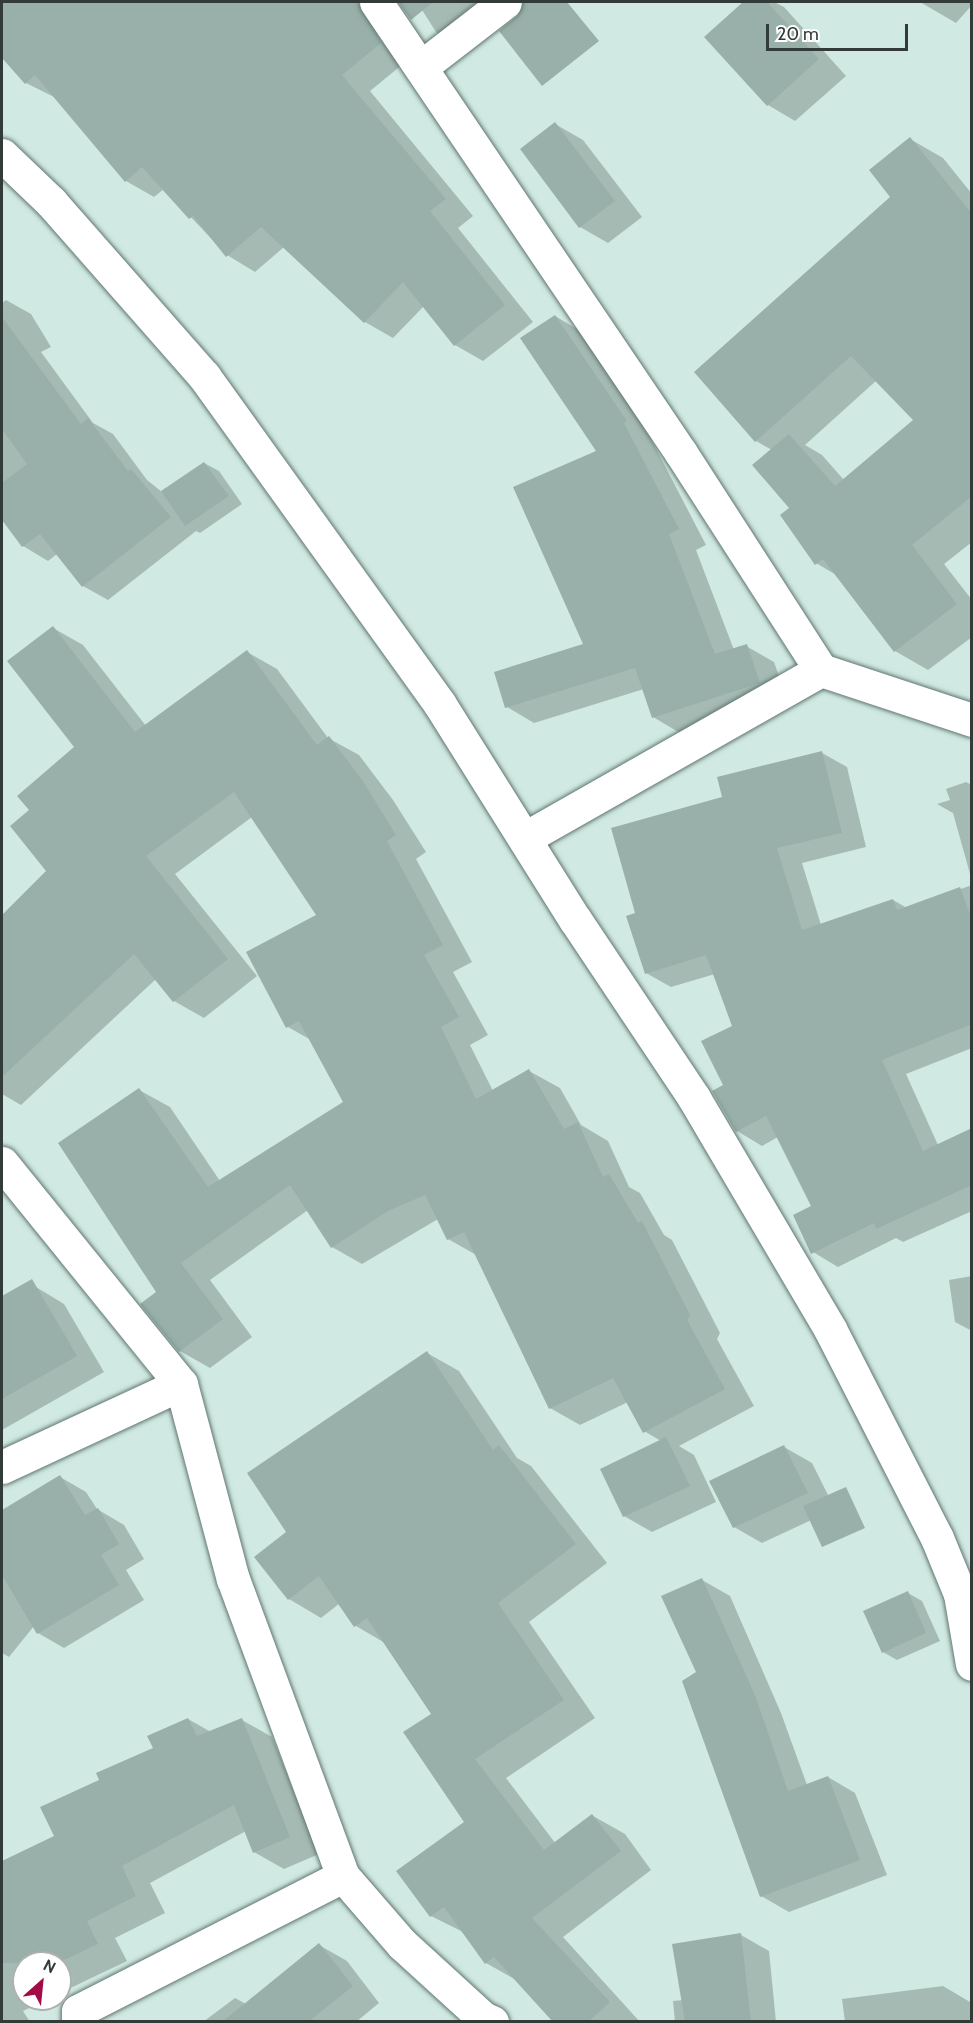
<!DOCTYPE html>
<html>
<head>
<meta charset="utf-8">
<style>
  body { margin:0 }
  #map { position:relative; width:973px; height:2023px; overflow:hidden; background:#d0e9e2; font-family:Cabin,sans-serif }
  div>[style] { position:absolute }
  .shadow>* { inset:0; background:#0003 }
  .building>* { inset:0; background:#98b0a9 }
  .roads { filter:drop-shadow(0 0 2px #607670) drop-shadow(0 0 2px #607670) }
  .minor>* { height:33px; margin:-16.5px; padding:0 16.5px; transform-origin:16.5px; border-radius:16.5px; background:#fff }
  span { translate:-50% -50%; white-space:nowrap; text-align:center; line-height:1.15; -webkit-text-stroke:5px #fff; paint-order:stroke }
  .frame { position:absolute; inset:0; border:3px solid #323b38; pointer-events:none }
  .north { position:absolute; left:12px; top:1951px; width:60px; height:60px; box-sizing:border-box; background:#fff; border:2px solid #adb1af; border-radius:50%; rotate:27deg; font-size:16px; font-weight:700; line-height:24px; text-align:center; color:#323b38 }
  .north::after { content:''; display:block; margin:auto; width:21px; height:27px; background:#a30a46; clip-path:polygon(50% 0,100% 100%,50% 72%,0 100%) }
  .scale { position:absolute; left:766px; top:24px; width:142px; height:27px; box-sizing:border-box; border:3px solid #323b38; border-top:0; padding-left:8px; font-size:18px; line-height:21px; white-space:nowrap; color:#323b38; -webkit-text-stroke:4px #fff; paint-order:stroke }
</style>
</head>
<body>
<div id="map">
  <div class="shadow">
    <i style="clip-path:polygon(2px 2px,322px 2px,329px 12px,341px 2px,370px 18px,403px 64px,370px 91px,473px 216px,458px 228px,533px 322px,483px 361px,455px 345px,424px 306px,393px 338px,365px 322px,284px 247px,255px 272px,227px 255px,164px 189px,154px 197px,126px 181px,56px 98px,26px 83px,2px 56px,2px 37px,8px 31px,2px 26px)"></i>
    <i style="clip-path:polygon(417px 2px,520px 2px,463px 48px,436px 32px)"></i>
    <i style="clip-path:polygon(745px 2px,774px 2px,784px 7px,846px 76px,795px 121px,768px 105px,706px 37px)"></i>
    <i style="clip-path:polygon(920px 2px,972px 2px,972px 5px,956px 23px)"></i>
    <i style="clip-path:polygon(555px 124px,583px 140px,642px 217px,608px 243px,580px 227px)"></i>
    <i style="clip-path:polygon(evenodd,910px 139px,943px 158px,972px 194px,972px 542px,944px 564px,972px 600px,972px 637px,928px 670px,895px 651px,838px 576px,816px 563px,791px 509px,772px 450px,756px 441px,696px 373px,892px 197px,910px 139px,877px 380px,916px 420px,844px 480px,822px 455px,805px 445px,877px 380px)"></i>
    <i style="clip-path:polygon(6px 300px,31px 314px,51px 347px,41px 352px,93px 423px,113px 434px,147px 480px,162px 492px,204px 463px,219px 471px,242px 504px,200px 533px,196px 531px,108px 600px,83px 586px,57px 554px,48px 561px,23px 546px,2px 518px,2px 303px)"></i>
    <i style="clip-path:polygon(555px 316px,582px 332px,654px 437px,651px 439px,706px 545px,696px 550px,734px 650px,746px 646px,774px 662px,787px 699px,680px 733px,653px 717px,644px 689px,534px 723px,507px 707px,585px 645px,598px 452px)"></i>
    <i style="clip-path:polygon(53px 628px,83px 645px,146px 726px,247px 652px,277px 669px,328px 738px,359px 755px,393px 800px,426px 852px,416px 859px,472px 962px,453px 972px,488px 1035px,470px 1045px,493px 1091px,529px 1071px,560px 1088px,581px 1125px,608px 1141px,629px 1187px,640px 1193px,664px 1235px,672px 1240px,720px 1333px,717px 1339px,754px 1406px,679px 1446px,694px 1455px,716px 1502px,652px 1532px,624px 1516px,661px 1441px,644px 1431px,628px 1402px,580px 1425px,550px 1408px,478px 1256px,448px 1239px,438px 1219px,362px 1264px,332px 1247px,308px 1210px,210px 1280px,252px 1337px,210px 1368px,180px 1351px,158px 1292px,139px 1090px,170px 1107px,220px 1181px,345px 1102px,311px 1040px,288px 1027px,318px 915px,252px 817px,175px 874px,257px 976px,204px 1018px,174px 1001px,156px 979px,21px 1105px,2px 1094px,2px 917px,48px 871px,31px 810px,76px 747px)"></i>
    <i style="clip-path:polygon(822px 753px,847px 767px,866px 847px,802px 863px,821px 925px,893px 900px,907px 908px,972px 885px,972px 1048px,906px 1074px,938px 1145px,972px 1132px,972px 1211px,903px 1242px,896px 1238px,838px 1267px,813px 1252px,813px 1207px,778px 1137px,762px 1146px,737px 1131px,725px 1086px,734px 1026px,715px 974px,671px 987px,646px 973px,637px 914px,724px 798px)"></i>
    <i style="clip-path:polygon(966px 782px,972px 785px,972px 881px,953px 813px,937px 804px,950px 800px,946px 789px)"></i>
    <i style="clip-path:polygon(972px 1276px,972px 1331px,955px 1322px,949px 1280px)"></i>
    <i style="clip-path:polygon(22px 1287px,36px 1287px,64px 1304px,104px 1372px,2px 1430px,2px 1299px)"></i>
    <i style="clip-path:polygon(427px 1353px,459px 1371px,517px 1458px,531px 1466px,607px 1563px,529px 1622px,595px 1718px,506px 1778px,556px 1844px,593px 1816px,625px 1834px,651px 1870px,563px 1937px,640px 2022px,555px 2022px,518px 1981px,486px 1963px,465px 1933px,431px 1916px,466px 1822px,433px 1714px,385px 1643px,356px 1626px,340px 1603px,321px 1618px,289px 1599px,288px 1532px)"></i>
    <i style="clip-path:polygon(784px 1447px,812px 1463px,835px 1509px,762px 1543px,734px 1527px)"></i>
    <i style="clip-path:polygon(60px 1477px,86px 1492px,97px 1509px,124px 1525px,144px 1559px,126px 1570px,144px 1600px,64px 1648px,38px 1633px,34px 1626px,9px 1657px,2px 1653px,2px 1512px)"></i>
    <i style="clip-path:polygon(702px 1580px,730px 1596px,781px 1713px,807px 1785px,828px 1777px,855px 1793px,887px 1875px,789px 1912px,761px 1896px)"></i>
    <i style="clip-path:polygon(908px 1593px,922px 1601px,940px 1641px,897px 1660px,883px 1652px)"></i>
    <i style="clip-path:polygon(188px 1719px,211px 1732px,242px 1720px,272px 1737px,319px 1854px,284px 1869px,254px 1852px,246px 1831px,150px 1883px,165px 1913px,115px 1938px,127px 1961px,60px 1993px,60px 1963px,24px 1963px,24px 1999px,48px 1999px,23px 2011px,30px 2022px,2px 2022px,2px 1863px,56px 1837px,101px 1781px,155px 1749px)"></i>
    <i style="clip-path:polygon(741px 1935px,769px 1951px,776px 2022px,675px 2022px,673px 2001px,683px 2000px)"></i>
    <i style="clip-path:polygon(319px 1945px,347px 1961px,379px 2003px,356px 2022px,203px 2022px,235px 1998px,246px 2004px)"></i>
    <i style="clip-path:polygon(943px 1986px,970px 2002px,972px 2022px,845px 2022px,842px 1999px)"></i>
  </div>
  <div class="building">
    <i style="clip-path:polygon(2px 2px,358px 2px,381px 43px,342px 75px,446px 199px,430px 211px,505px 305px,454px 346px,403px 282px,364px 323px,261px 227px,226px 257px,193px 216px,189px 219px,142px 167px,125px 182px,35px 75px,25px 84px,2px 58px)"></i>
    <i style="clip-path:polygon(398px 2px,433px 2px,411px 20px)"></i>
    <i style="clip-path:polygon(523px 2px,567px 2px,599px 41px,542px 86px,499px 31px,517px 16px)"></i>
    <i style="clip-path:polygon(743px 2px,767px 2px,819px 59px,767px 106px,704px 37px)"></i>
    <i style="clip-path:polygon(555px 122px,615px 201px,579px 228px,520px 149px)"></i>
    <i style="clip-path:polygon(910px 137px,972px 214px,972px 496px,912px 545px,957px 604px,894px 652px,823px 559px,815px 565px,780px 515px,789px 508px,752px 465px,789px 434px,835px 486px,913px 420px,851px 356px,755px 442px,694px 372px,890px 197px,869px 170px)"></i>
    <i style="clip-path:polygon(555px 315px,627px 421px,624px 423px,679px 529px,669px 534px,715px 654px,747px 644px,760px 683px,652px 718px,635px 668px,505px 708px,494px 672px,583px 644px,513px 487px,596px 451px,520px 338px)"></i>
    <i style="clip-path:polygon(2px 317px,81px 424px,88px 418px,128px 471px,131px 469px,171px 517px,82px 587px,40px 534px,22px 547px,2px 520px,2px 483px,27px 464px,2px 429px)"></i>
    <i style="clip-path:polygon(204px 462px,229px 496px,185px 526px,161px 491px)"></i>
    <i style="clip-path:polygon(53px 626px,135px 732px,247px 650px,317px 745px,329px 736px,363px 781px,396px 835px,387px 841px,443px 945px,424px 955px,459px 1017px,441px 1027px,476px 1099px,529px 1069px,564px 1129px,578px 1122px,603px 1177px,609px 1174px,638px 1223px,642px 1221px,690px 1315px,687px 1320px,725px 1389px,643px 1433px,613px 1378px,549px 1409px,464px 1232px,447px 1240px,425px 1195px,388px 1211px,331px 1248px,290px 1185px,181px 1263px,223px 1319px,179px 1352px,140px 1304px,156px 1292px,58px 1143px,139px 1088px,208px 1187px,343px 1102px,299px 1021px,286px 1028px,246px 952px,316px 915px,234px 792px,146px 856px,228px 959px,173px 1002px,134px 954px,2px 1077px,2px 915px,46px 871px,10px 826px,29px 810px,17px 796px,74px 747px,7px 661px)"></i>
    <i style="clip-path:polygon(822px 751px,842px 833px,777px 848px,802px 930px,893px 899px,897px 910px,960px 887px,972px 920px,972px 1024px,882px 1060px,923px 1151px,972px 1128px,972px 1185px,876px 1229px,874px 1223px,811px 1254px,793px 1215px,811px 1206px,766px 1116px,736px 1132px,712px 1091px,723px 1085px,701px 1041px,732px 1026px,706px 955px,645px 974px,626px 916px,635px 913px,611px 828px,722px 797px,717px 777px)"></i>
    <i style="clip-path:polygon(32px 1279px,77px 1356px,2px 1399px,2px 1296px)"></i>
    <i style="clip-path:polygon(427px 1351px,493px 1450px,499px 1445px,576px 1544px,498px 1603px,564px 1700px,475px 1759px,544px 1850px,592px 1814px,621px 1851px,532px 1918px,610px 2002px,588px 2022px,553px 2022px,494px 1957px,485px 1964px,444px 1907px,430px 1917px,396px 1871px,464px 1822px,403px 1732px,431px 1714px,367px 1618px,354px 1627px,319px 1576px,288px 1600px,254px 1557px,286px 1532px,247px 1473px)"></i>
    <i style="clip-path:polygon(666px 1437px,690px 1486px,623px 1517px,600px 1469px)"></i>
    <i style="clip-path:polygon(784px 1445px,808px 1493px,733px 1528px,709px 1481px)"></i>
    <i style="clip-path:polygon(60px 1475px,85px 1515px,98px 1508px,119px 1544px,101px 1555px,119px 1585px,37px 1634px,2px 1575px,2px 1510px)"></i>
    <i style="clip-path:polygon(846px 1487px,865px 1528px,822px 1547px,803px 1506px)"></i>
    <i style="clip-path:polygon(702px 1578px,755px 1695px,788px 1791px,828px 1776px,860px 1860px,760px 1897px,682px 1681px,696px 1672px,661px 1596px)"></i>
    <i style="clip-path:polygon(908px 1591px,926px 1633px,882px 1653px,863px 1611px)"></i>
    <i style="clip-path:polygon(188px 1718px,197px 1736px,242px 1718px,290px 1837px,253px 1853px,234px 1805px,122px 1866px,136px 1896px,87px 1921px,98px 1944px,58px 1963px,2px 1963px,2px 1861px,54px 1836px,40px 1807px,99px 1780px,96px 1773px,153px 1748px,147px 1736px)"></i>
    <i style="clip-path:polygon(741px 1933px,751px 2022px,685px 2022px,672px 1944px)"></i>
    <i style="clip-path:polygon(319px 1943px,353px 1986px,308px 2022px,222px 2022px)"></i>
  </div>
  <div class="roads">
    <div class="minor">
      <i style="left:376px;top:2px;width:544px;rotate:55.93deg"></i>
      <i style="left:681px;top:453px;width:258px;rotate:57.2deg"></i>
      <i style="left:421px;top:67px;width:106px;rotate:-37.7deg"></i>
      <i style="left:2px;top:155px;width:68px;rotate:43.8deg"></i>
      <i style="left:51px;top:202px;width:232px;rotate:48.7deg"></i>
      <i style="left:204px;top:376px;width:403px;rotate:54.3deg"></i>
      <i style="left:439px;top:703px;width:257px;rotate:57.9deg"></i>
      <i style="left:576px;top:921px;width:213px;rotate:56.3deg"></i>
      <i style="left:694px;top:1098px;width:268px;rotate:59.5deg"></i>
      <i style="left:830px;top:1329px;width:235px;rotate:62.9deg"></i>
      <i style="left:937px;top:1538px;width:61px;rotate:67.7deg"></i>
      <i style="left:960px;top:1594px;width:71px;rotate:80.3deg"></i>
      <i style="left:525px;top:838px;width:340px;rotate:-29.6deg"></i>
      <i style="left:821px;top:670px;width:159px;rotate:18.3deg"></i>
      <i style="left:2px;top:1163px;width:284px;rotate:51deg"></i>
      <i style="left:181px;top:1384px;width:202px;rotate:75.1deg"></i>
      <i style="left:233px;top:1579px;width:317px;rotate:69.7deg"></i>
      <i style="left:343px;top:1876px;width:90px;rotate:49.1deg"></i>
      <i style="left:402px;top:1944px;width:110px;rotate:42.4deg"></i>
      <i style="left:483px;top:2018px;width:10px;rotate:24deg"></i>
      <i style="left:2px;top:1467px;width:197px;rotate:-24.9deg"></i>
      <i style="left:78px;top:2022px;width:11px;rotate:-90deg"></i>
      <i style="left:78px;top:2011px;width:297px;rotate:-27deg"></i>
    </div>
  </div>
  <div class="frame"></div>
  <div class="north">N</div>
  <div class="scale">20 m</div>
</div>
</body>
</html>
